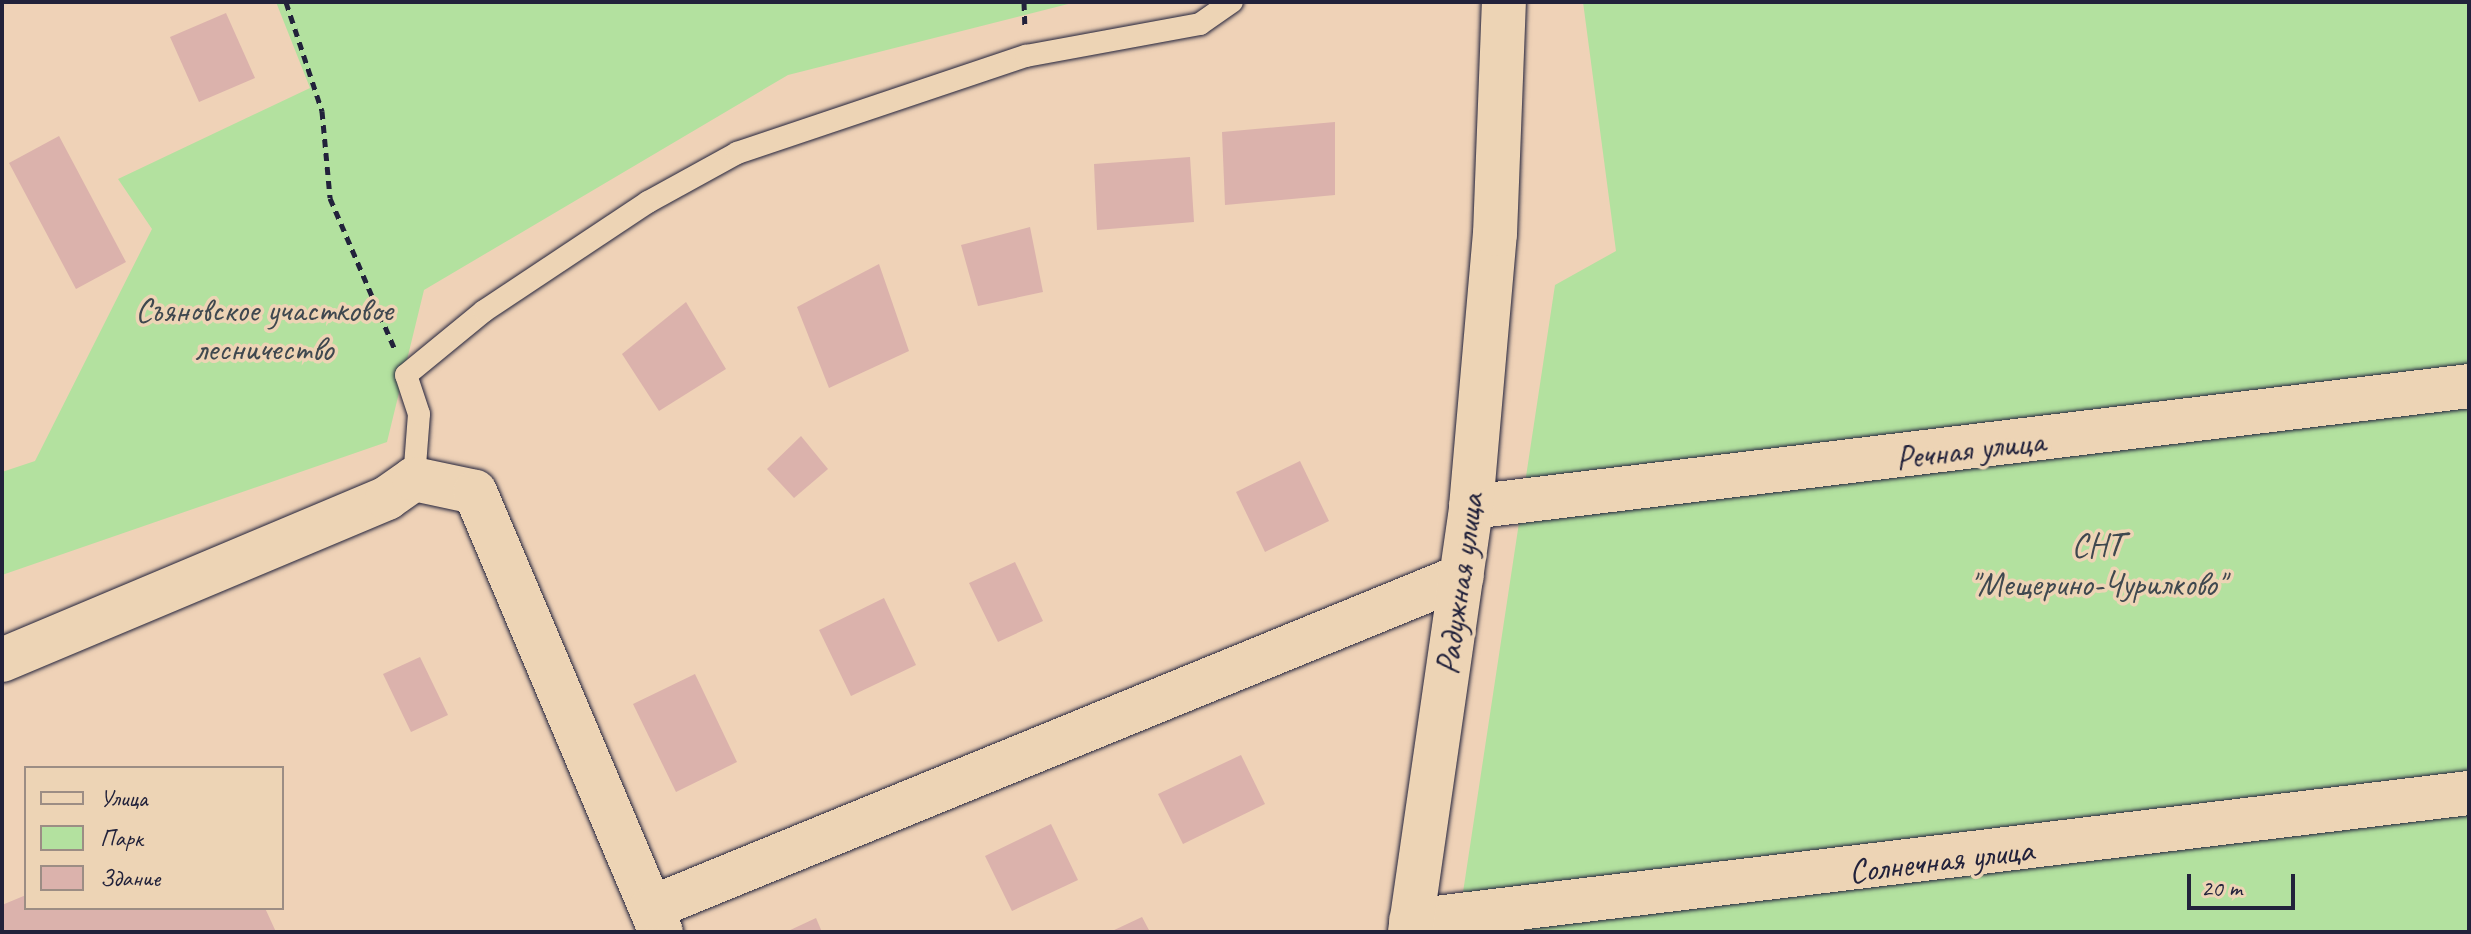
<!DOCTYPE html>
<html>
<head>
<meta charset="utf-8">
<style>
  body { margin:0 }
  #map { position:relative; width:2471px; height:934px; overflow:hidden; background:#efd2b7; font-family:Caveat,sans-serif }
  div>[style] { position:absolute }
  .green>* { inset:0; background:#b3e19f }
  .building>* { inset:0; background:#dbb2ac }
  .path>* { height:5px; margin-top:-2.5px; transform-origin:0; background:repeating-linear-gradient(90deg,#22223b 0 8px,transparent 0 14px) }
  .roads { filter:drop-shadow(0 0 2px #22223b) drop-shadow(0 0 2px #22223b) }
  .service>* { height:22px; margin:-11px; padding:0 11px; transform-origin:11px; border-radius:11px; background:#edd4b5 }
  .minor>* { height:44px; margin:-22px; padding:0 22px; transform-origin:22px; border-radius:22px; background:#edd4b5 }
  span { translate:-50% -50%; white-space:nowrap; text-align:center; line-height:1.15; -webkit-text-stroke:7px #edd4b5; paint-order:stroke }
  .park-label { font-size:34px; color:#3f484f }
  .street-label { font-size:34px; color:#22223b }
  .frame { position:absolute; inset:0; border:4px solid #22223b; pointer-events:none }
  .legend { position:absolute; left:24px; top:766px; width:260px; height:144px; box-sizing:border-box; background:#edd4b5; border:2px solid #9c8d84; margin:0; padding:10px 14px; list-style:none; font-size:24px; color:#22223b }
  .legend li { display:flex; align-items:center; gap:16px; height:40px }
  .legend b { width:40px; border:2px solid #9c8d84 }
  .scale { position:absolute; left:2187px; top:874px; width:108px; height:36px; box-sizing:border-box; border:4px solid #22223b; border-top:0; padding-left:10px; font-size:24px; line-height:28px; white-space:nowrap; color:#22223b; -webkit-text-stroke:6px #edd4b5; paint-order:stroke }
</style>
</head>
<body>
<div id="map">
  <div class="green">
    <i style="clip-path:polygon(276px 2px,1076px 2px,788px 75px,424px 290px,387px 442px,2px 575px,2px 472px,35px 461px,152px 229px,118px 179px,310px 88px)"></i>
    <i style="clip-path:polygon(1583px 2px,2469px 2px,2469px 932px,1457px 932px,1555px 285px,1616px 251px)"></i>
  </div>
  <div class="building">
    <i style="clip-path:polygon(226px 13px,255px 78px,199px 102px,170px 37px)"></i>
    <i style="clip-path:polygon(1335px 122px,1335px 195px,1225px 205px,1222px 132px)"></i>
    <i style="clip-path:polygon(59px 136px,126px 262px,76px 289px,9px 163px)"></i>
    <i style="clip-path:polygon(1190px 157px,1194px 222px,1097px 230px,1094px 164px)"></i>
    <i style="clip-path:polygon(1030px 227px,1043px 292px,978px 306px,961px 245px)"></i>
    <i style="clip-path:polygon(879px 264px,909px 351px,829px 388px,797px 307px)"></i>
    <i style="clip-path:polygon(686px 302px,726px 369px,659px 411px,622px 354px)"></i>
    <i style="clip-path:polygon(801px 436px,828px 469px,794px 498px,767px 469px)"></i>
    <i style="clip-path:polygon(1300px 461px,1329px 521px,1265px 552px,1236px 492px)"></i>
    <i style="clip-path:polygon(1015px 562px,1043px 621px,998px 642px,969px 583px)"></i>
    <i style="clip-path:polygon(884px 598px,916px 665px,851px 696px,819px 630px)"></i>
    <i style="clip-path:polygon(420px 657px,448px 715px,411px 732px,383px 674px)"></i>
    <i style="clip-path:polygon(695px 674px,737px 762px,676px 792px,633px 704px)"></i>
    <i style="clip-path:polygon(1241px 755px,1265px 804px,1183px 844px,1158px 794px)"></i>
    <i style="clip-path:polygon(1051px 824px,1078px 880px,1012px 911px,985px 856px)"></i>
    <i style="clip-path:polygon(26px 895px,26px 908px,265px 908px,276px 932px,2px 932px,2px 905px)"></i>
    <i style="clip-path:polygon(1142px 917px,1150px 932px,1110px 932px)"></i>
    <i style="clip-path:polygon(816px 918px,822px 932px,786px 932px)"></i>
  </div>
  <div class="path">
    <i style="left:286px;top:2px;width:115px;rotate:71.7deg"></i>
    <i style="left:322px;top:111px;width:87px;rotate:84.7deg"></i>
    <i style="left:330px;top:198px;width:165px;rotate:66.8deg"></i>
    <i style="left:1024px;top:2px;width:27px;rotate:88deg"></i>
  </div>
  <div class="roads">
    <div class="service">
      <i style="left:414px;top:479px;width:65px;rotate:-85.6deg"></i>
      <i style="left:419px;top:414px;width:41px;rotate:-108.4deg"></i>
      <i style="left:406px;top:375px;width:101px;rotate:-39.4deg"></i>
      <i style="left:484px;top:311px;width:197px;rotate:-33.6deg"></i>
      <i style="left:648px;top:202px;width:102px;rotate:-28.8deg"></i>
      <i style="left:737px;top:153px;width:305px;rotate:-18.6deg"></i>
      <i style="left:1026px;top:56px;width:177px;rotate:-10.4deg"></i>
      <i style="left:1200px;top:24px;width:39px;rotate:-35deg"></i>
    </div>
    <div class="minor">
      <i style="left:1471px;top:507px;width:1005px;rotate:-6.91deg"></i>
      <i style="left:2px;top:660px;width:418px;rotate:-22.8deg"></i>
      <i style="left:387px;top:498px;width:33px;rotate:-35deg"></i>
      <i style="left:414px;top:479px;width:62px;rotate:12deg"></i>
      <i style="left:475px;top:492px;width:478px;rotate:67.1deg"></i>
      <i style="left:651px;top:908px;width:876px;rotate:-22.26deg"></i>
      <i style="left:1411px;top:921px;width:1066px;rotate:-6.9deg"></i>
      <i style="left:1410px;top:932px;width:429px;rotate:-81.8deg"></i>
      <i style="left:1471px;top:507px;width:274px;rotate:-85deg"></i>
      <i style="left:1495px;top:234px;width:232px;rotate:-87.8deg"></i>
    </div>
  </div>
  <div class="park-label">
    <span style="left:264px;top:329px">Съяновское участковое<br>лесничество</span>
    <span style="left:2097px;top:564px">СНТ<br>"Мещерино-Чурилково"</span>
  </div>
  <div class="street-label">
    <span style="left:1970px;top:449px;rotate:-7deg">Речная улица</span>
    <span style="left:1459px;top:584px;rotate:-82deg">Радужная улица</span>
    <span style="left:1941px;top:860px;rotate:-7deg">Солнечная улица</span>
  </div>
  <div class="frame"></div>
  <ul class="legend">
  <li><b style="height:10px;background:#edd4b5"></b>Улица</li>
  <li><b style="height:22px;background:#b3e19f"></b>Парк</li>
  <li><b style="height:22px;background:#dbb2ac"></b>Здание</li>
  </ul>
  <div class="scale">20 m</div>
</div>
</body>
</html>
